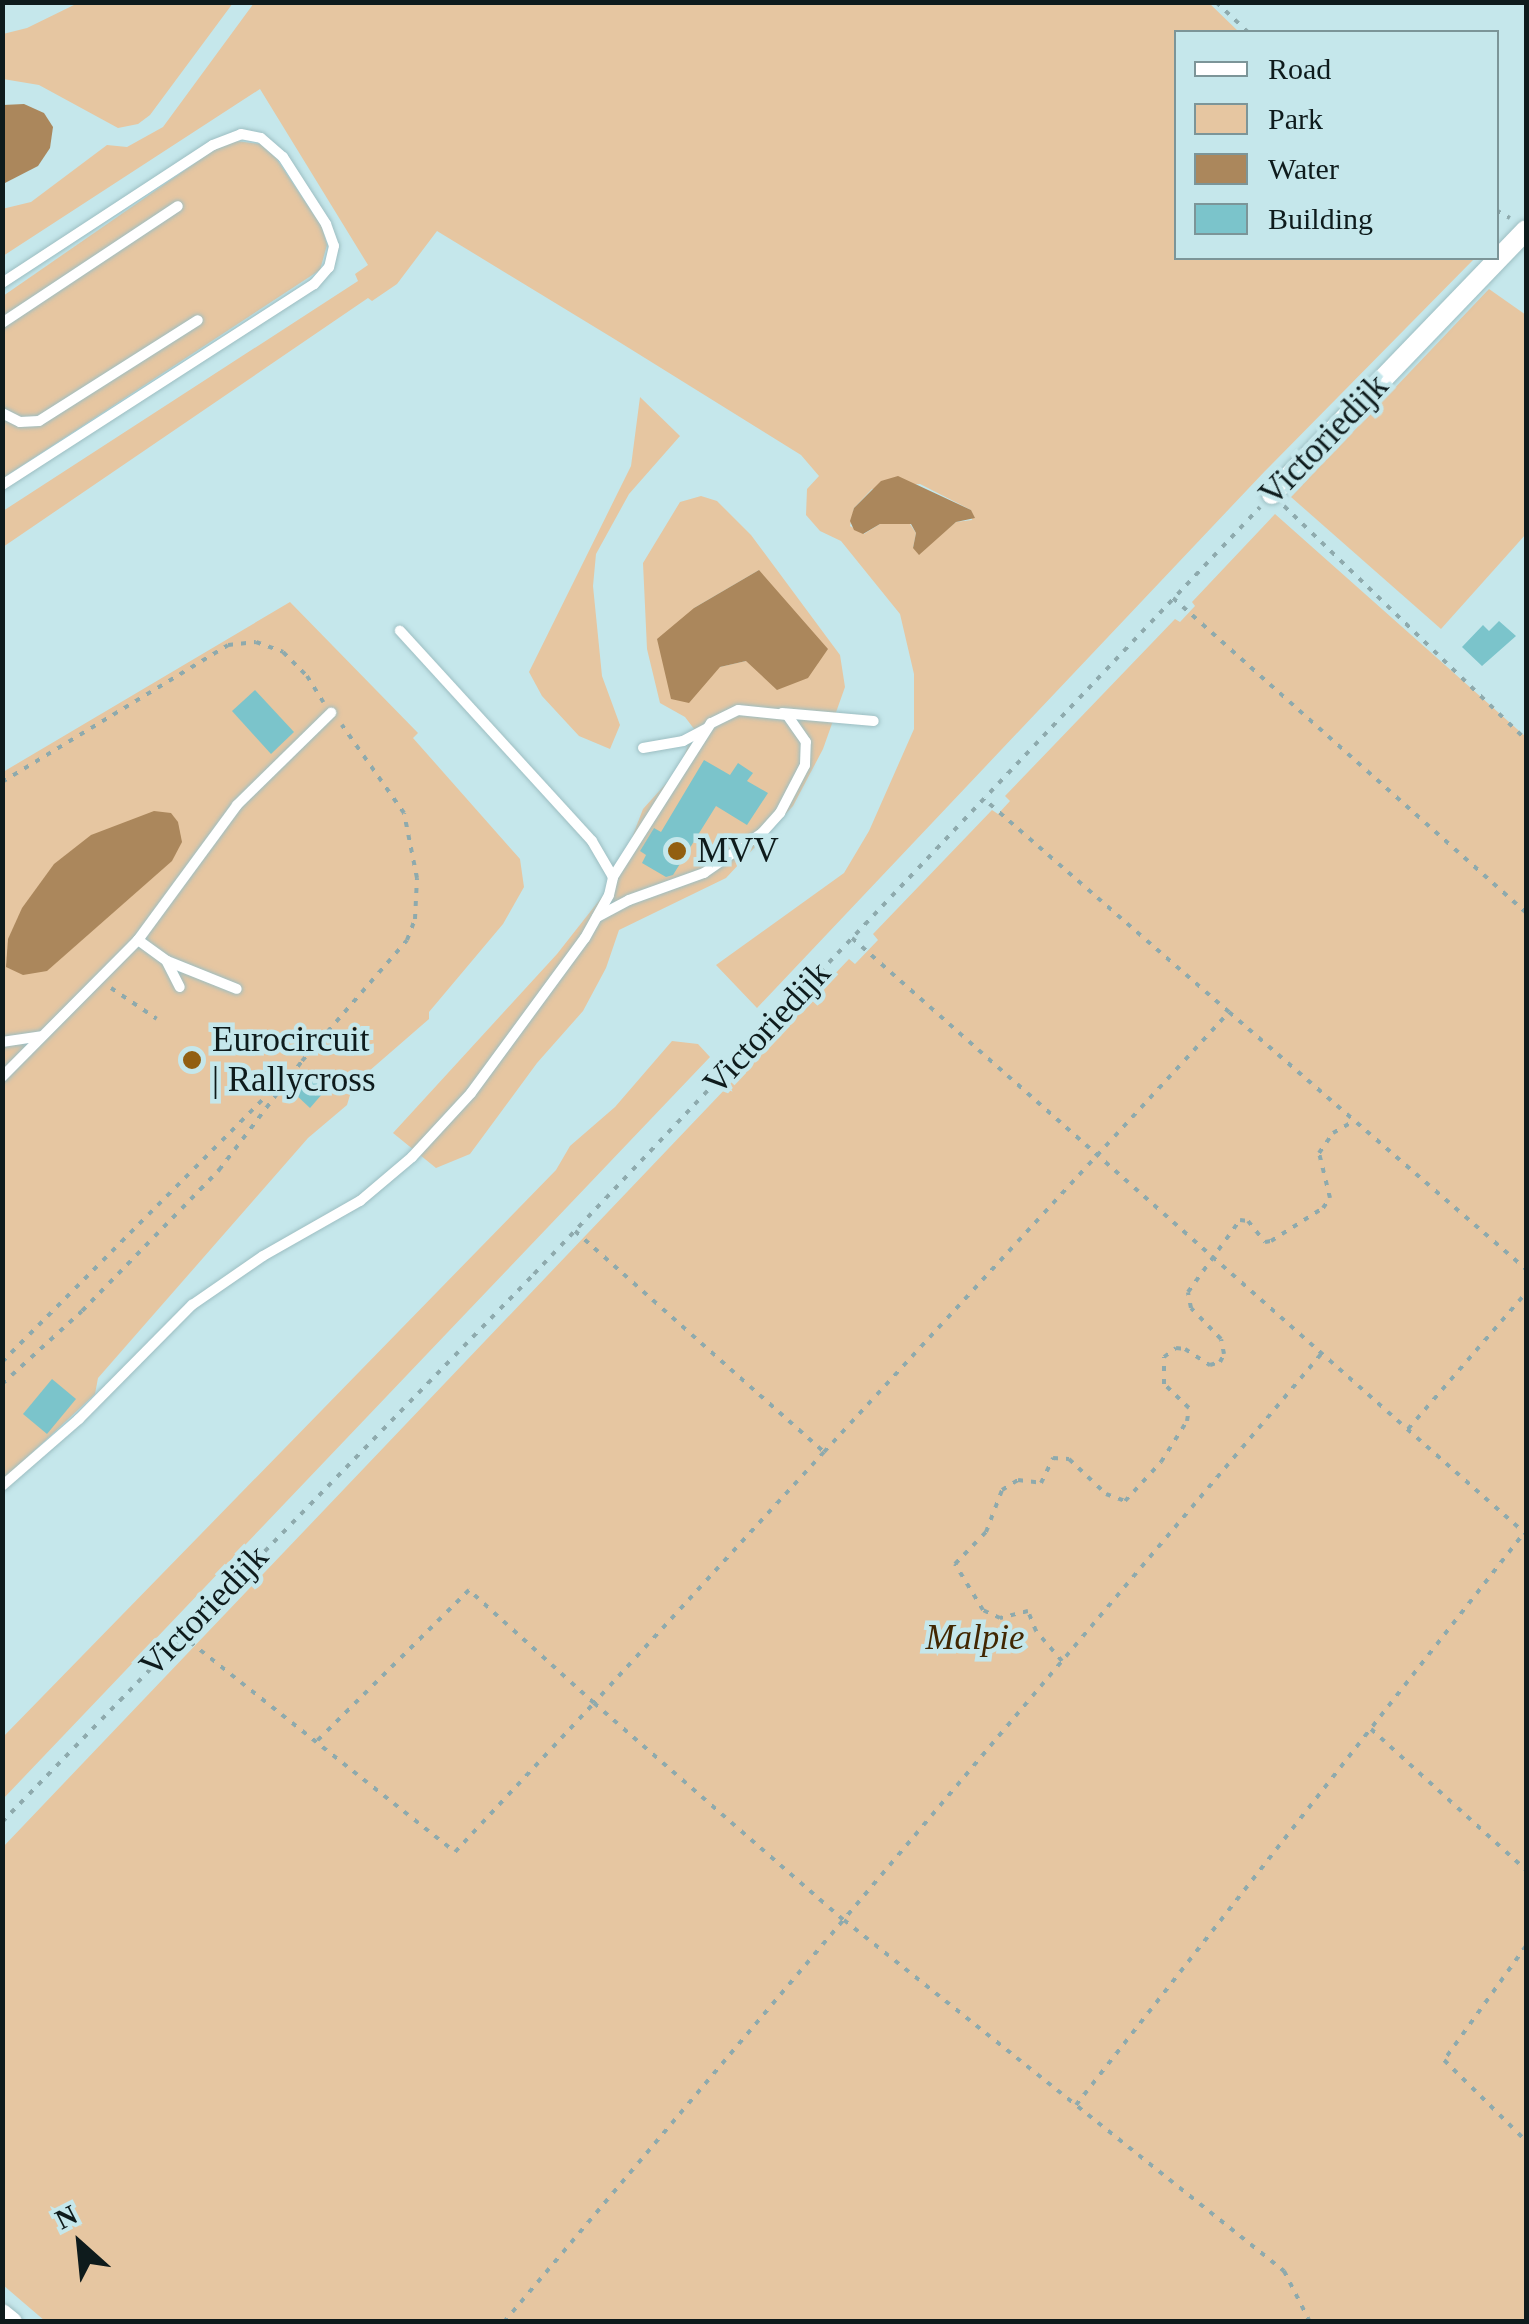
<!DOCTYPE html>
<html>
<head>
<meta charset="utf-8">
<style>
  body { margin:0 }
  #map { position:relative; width:1529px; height:2324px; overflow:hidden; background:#c5e7eb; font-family:"Times New Roman",serif }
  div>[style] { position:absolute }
  .green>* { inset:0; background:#e6c6a1 }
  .water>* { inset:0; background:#ab875c }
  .building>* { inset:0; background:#7bc4cb }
  .path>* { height:4px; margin-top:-2px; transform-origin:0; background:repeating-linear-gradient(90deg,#8eaaad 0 5px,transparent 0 13px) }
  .roads { filter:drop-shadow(0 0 2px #9dbec2) drop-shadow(0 0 2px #9dbec2) }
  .service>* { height:10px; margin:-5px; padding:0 5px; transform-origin:5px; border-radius:5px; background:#fff }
  .minor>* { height:20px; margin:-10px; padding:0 10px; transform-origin:10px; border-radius:10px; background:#fff }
  .dots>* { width:28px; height:28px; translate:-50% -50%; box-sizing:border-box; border:5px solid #c5e7eb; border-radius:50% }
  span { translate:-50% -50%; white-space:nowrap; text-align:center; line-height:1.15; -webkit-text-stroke:9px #c5e7eb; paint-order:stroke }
  .street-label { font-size:35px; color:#0e1b1c }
  .poi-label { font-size:35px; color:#0e1b1c }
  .left { translate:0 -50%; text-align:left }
  .park-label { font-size:35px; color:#412702; font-style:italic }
  .frame { position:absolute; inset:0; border:5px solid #0e1b1c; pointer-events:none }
  .legend { position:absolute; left:1174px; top:30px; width:325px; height:230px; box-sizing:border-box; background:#c5e7eb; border:2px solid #7c9598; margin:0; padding:12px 18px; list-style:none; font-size:30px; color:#0e1b1c }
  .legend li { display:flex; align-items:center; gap:20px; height:50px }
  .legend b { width:50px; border:2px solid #7c9598 }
  .north { position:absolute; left:30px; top:2194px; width:100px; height:100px; -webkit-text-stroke:8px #c5e7eb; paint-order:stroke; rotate:333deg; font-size:28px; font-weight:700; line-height:40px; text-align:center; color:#0e1b1c }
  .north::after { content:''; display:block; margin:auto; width:35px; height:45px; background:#0e1b1c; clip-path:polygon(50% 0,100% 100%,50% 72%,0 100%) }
</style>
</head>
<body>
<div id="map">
  <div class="green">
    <i style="clip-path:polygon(evenodd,1208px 2px,1239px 32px,1176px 32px,1176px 258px,1475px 258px,1265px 471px,757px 1008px,716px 965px,844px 873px,869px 831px,914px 729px,914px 674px,900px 614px,841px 541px,820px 531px,806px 515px,807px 489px,819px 476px,801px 455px,616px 340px,437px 231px,397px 284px,372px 301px,368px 298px,3px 547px,3px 511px,358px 281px,355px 274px,368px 265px,260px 89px,3px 256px,2px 209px,31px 202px,107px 145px,127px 147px,163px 127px,254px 3px,1208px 2px,920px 484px,971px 510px,972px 520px,956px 522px,934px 540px,913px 548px,916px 533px,910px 524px,880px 524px,864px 534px,850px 526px,854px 508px,872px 489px,920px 484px)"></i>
    <i style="clip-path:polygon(78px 3px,78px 2px,233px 3px,150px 115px,138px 124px,118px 128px,39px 85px,3px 79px,3px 34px,27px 28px)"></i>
    <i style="clip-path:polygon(236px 141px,260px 144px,276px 158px,322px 227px,327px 245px,320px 270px,3px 478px,3px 296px,214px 150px)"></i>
    <i style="clip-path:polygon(1489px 289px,1526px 315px,1526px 534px,1441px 629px,1291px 497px)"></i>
    <i style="clip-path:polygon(640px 397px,680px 436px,629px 494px,596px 554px,593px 586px,602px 676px,620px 725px,610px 749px,579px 736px,542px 696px,529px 672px,631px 466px)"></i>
    <i style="clip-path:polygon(evenodd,701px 496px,717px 501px,751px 535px,840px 655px,845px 687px,823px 749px,793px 806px,726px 878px,619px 930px,606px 968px,583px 1011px,537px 1063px,470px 1154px,436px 1168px,393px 1133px,557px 954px,616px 879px,643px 809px,679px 769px,689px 743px,704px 742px,685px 717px,660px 703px,647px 649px,643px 563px,680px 502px,701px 496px,759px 570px,746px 661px,720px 667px,694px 608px,759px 570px)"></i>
    <i style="clip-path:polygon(1275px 514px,1526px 737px,1526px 2321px,45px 2321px,3px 2285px,3px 1847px,849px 959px,855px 964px,878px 940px,873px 934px,992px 810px,998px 814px,1010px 801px,1005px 796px,1175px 619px,1180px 622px,1195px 606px,1192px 602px)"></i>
    <i style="clip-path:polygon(290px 602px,418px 733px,413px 738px,520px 859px,524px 887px,503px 924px,429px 1012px,429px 1019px,353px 1085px,347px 1105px,308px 1138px,98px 1378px,95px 1394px,3px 1480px,3px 772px)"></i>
    <i style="clip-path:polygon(672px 1041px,698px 1044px,710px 1057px,3px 1799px,3px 1737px,556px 1170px,570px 1146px,615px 1107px)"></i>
  </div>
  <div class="water">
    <i style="clip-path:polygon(24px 104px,44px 113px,53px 127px,50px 148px,38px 166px,3px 184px,3px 105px)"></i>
    <i style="clip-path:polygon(898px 476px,971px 510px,975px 518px,956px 522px,919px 555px,913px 548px,916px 533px,911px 524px,880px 524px,863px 534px,854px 530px,850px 521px,854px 508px,881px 481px)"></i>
    <i style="clip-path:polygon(759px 570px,828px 649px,808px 678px,777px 690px,746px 661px,720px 667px,689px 703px,671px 699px,657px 639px,694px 608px)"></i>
    <i style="clip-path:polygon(154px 811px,171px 813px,178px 822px,182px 842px,172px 861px,47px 971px,23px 975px,6px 967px,8px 939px,22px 908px,54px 864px,91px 835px)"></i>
  </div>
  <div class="building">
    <i style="clip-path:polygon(1499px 621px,1516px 636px,1482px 666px,1462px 647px,1483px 625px,1489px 631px)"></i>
    <i style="clip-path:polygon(255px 690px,294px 732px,271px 754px,232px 711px)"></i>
    <i style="clip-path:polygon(704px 760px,730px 775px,738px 763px,753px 773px,747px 781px,768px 793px,747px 825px,716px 806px,673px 875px,666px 877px,642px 863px,646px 855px,640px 851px,654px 828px,661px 832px)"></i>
    <i style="clip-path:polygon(314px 1072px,330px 1085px,310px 1108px,295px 1094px)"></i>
    <i style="clip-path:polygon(52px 1379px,76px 1399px,47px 1434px,23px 1414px)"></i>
  </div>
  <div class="path">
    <i style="left:1216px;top:2px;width:44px;rotate:43.2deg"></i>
    <i style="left:1496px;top:210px;width:16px;rotate:30deg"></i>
    <i style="left:1284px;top:506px;width:337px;rotate:44deg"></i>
    <i style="left:1173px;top:598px;width:473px;rotate:41.7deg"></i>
    <i style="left:2px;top:782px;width:264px;rotate:-31.2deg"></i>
    <i style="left:228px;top:645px;width:28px;rotate:-6deg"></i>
    <i style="left:256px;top:642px;width:29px;rotate:20deg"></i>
    <i style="left:283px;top:652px;width:34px;rotate:45deg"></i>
    <i style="left:307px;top:676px;width:31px;rotate:58deg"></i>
    <i style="left:852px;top:938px;width:900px;rotate:41.49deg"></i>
    <i style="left:111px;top:988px;width:55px;rotate:34deg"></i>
    <i style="left:1229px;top:1012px;width:393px;rotate:40.9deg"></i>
    <i style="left:575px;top:1231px;width:333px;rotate:41.6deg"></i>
    <i style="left:824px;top:1452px;width:340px;rotate:132.5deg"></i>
    <i style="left:594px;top:1703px;width:331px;rotate:41deg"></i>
    <i style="left:844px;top:1920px;width:563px;rotate:38.58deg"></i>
    <i style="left:1284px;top:2271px;width:57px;rotate:63deg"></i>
    <i style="left:2px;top:1362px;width:410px;rotate:-45.2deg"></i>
    <i style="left:2px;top:1384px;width:108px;rotate:-42.4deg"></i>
    <i style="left:82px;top:1311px;width:197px;rotate:-45.8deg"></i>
    <i style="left:219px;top:1170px;width:137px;rotate:-52.7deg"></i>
    <i style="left:302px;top:1061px;width:160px;rotate:-49deg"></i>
    <i style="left:407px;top:940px;width:22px;rotate:-69deg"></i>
    <i style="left:415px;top:919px;width:41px;rotate:-87.2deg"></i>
    <i style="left:417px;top:878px;width:66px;rotate:-101.3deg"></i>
    <i style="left:404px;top:813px;width:108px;rotate:-125.2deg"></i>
    <i style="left:1408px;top:1429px;width:180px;rotate:-49.1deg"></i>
    <i style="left:824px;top:1452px;width:598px;rotate:-47.37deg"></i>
    <i style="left:1229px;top:1012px;width:325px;rotate:-139deg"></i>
    <i style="left:180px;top:1634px;width:351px;rotate:38.4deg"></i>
    <i style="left:455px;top:1852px;width:204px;rotate:-47deg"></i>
    <i style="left:594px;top:1703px;width:169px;rotate:-137.9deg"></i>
    <i style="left:469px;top:1590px;width:216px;rotate:135.2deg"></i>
    <i style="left:1062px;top:1661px;width:40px;rotate:-131deg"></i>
    <i style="left:1036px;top:1631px;width:22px;rotate:-112deg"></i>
    <i style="left:1028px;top:1611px;width:29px;rotate:166deg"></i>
    <i style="left:1000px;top:1618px;width:19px;rotate:-155deg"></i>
    <i style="left:983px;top:1610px;width:54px;rotate:-121.3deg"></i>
    <i style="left:955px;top:1564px;width:45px;rotate:-45.9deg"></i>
    <i style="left:986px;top:1532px;width:45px;rotate:-69.1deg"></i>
    <i style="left:1002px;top:1490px;width:19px;rotate:-32deg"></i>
    <i style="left:1018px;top:1480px;width:23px;rotate:7deg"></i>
    <i style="left:1041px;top:1483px;width:28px;rotate:-64deg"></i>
    <i style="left:1053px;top:1458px;width:16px;rotate:4deg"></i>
    <i style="left:1069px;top:1459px;width:51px;rotate:43.4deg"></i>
    <i style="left:1106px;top:1494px;width:20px;rotate:20deg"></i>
    <i style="left:1125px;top:1501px;width:53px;rotate:-47.3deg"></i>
    <i style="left:1161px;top:1462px;width:49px;rotate:-57.6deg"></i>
    <i style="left:1187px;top:1421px;width:13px;rotate:-81deg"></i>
    <i style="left:1189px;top:1408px;width:35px;rotate:-136deg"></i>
    <i style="left:1164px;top:1384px;width:27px;rotate:-90deg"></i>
    <i style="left:1164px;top:1357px;width:15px;rotate:-37deg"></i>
    <i style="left:1176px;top:1348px;width:9px;rotate:6deg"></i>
    <i style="left:1185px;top:1349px;width:30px;rotate:33deg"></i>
    <i style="left:1210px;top:1365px;width:10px;rotate:-17deg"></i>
    <i style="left:1220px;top:1362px;width:9px;rotate:-63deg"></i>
    <i style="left:1224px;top:1354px;width:15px;rotate:-101deg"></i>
    <i style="left:1221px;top:1339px;width:43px;rotate:-134.1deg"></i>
    <i style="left:1191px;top:1308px;width:16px;rotate:-101deg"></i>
    <i style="left:1188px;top:1292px;width:89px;rotate:-54.2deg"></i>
    <i style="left:1240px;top:1220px;width:8px;rotate:7deg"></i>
    <i style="left:1248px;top:1221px;width:27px;rotate:51deg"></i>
    <i style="left:1265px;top:1242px;width:6px;rotate:-9deg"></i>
    <i style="left:1271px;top:1241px;width:62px;rotate:-32.4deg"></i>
    <i style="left:1323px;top:1208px;width:12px;rotate:-55deg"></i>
    <i style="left:1330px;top:1198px;width:46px;rotate:-103.7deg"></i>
    <i style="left:1319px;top:1153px;width:24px;rotate:-55deg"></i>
    <i style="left:1333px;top:1133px;width:24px;rotate:-30deg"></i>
    <i style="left:1371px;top:1729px;width:210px;rotate:42.3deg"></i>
    <i style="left:2px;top:1822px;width:764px;rotate:-45.85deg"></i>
    <i style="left:534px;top:1274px;width:1056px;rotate:-46.57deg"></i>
    <i style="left:1526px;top:1946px;width:140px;rotate:125.7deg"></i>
    <i style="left:1444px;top:2060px;width:115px;rotate:44.6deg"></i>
    <i style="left:1076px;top:2105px;width:725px;rotate:-51.94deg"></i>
    <i style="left:504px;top:2322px;width:1268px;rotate:-49.83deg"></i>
  </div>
  <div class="roads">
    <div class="service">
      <i style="left:2px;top:283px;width:252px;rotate:-33.2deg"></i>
      <i style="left:213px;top:145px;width:30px;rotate:-21deg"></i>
      <i style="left:241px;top:134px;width:20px;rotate:11deg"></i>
      <i style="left:261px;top:138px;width:29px;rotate:41deg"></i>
      <i style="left:283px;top:157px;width:80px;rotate:57.3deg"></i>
      <i style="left:326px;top:224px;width:23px;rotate:70deg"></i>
      <i style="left:334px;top:246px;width:22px;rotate:103deg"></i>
      <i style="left:329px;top:267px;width:23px;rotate:131deg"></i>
      <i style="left:314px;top:284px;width:371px;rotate:147.2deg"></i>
      <i style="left:2px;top:323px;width:211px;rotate:-33.6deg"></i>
      <i style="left:2px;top:413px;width:20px;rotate:27deg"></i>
      <i style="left:20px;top:422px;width:19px;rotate:-3deg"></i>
      <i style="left:39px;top:421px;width:188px;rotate:-32.4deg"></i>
      <i style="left:782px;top:713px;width:92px;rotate:5deg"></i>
      <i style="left:643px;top:748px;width:41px;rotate:-9.9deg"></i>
      <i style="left:683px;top:741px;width:27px;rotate:-28deg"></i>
      <i style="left:597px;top:917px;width:36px;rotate:-28deg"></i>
      <i style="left:629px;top:900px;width:80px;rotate:-19.8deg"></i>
      <i style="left:704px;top:873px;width:70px;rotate:-34.6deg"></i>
      <i style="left:762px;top:833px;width:27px;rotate:-48deg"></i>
      <i style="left:780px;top:813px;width:54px;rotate:-62.5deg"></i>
      <i style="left:805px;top:765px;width:23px;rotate:-88deg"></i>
      <i style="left:806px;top:742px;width:33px;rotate:-125deg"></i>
      <i style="left:787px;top:715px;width:49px;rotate:-174.2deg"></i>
      <i style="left:738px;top:710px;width:30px;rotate:154deg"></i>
      <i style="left:711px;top:723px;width:183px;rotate:122.5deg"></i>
      <i style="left:138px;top:940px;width:36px;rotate:36deg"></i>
      <i style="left:167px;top:961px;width:75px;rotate:21.8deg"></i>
      <i style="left:167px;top:962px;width:28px;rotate:63deg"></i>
      <i style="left:2px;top:1042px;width:40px;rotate:-8.5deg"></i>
      <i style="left:2px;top:1077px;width:193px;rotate:-45.2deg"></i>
      <i style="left:138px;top:940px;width:167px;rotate:-53.7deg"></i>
      <i style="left:237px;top:805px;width:132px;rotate:-44.4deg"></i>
      <i style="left:2px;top:1486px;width:102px;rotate:-41deg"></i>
      <i style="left:79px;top:1419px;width:161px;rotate:-45.3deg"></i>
      <i style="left:192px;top:1305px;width:86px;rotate:-34.6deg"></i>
      <i style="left:263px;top:1256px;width:112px;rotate:-29.6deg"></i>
      <i style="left:360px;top:1201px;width:68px;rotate:-40.2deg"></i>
      <i style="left:412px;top:1157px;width:87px;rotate:-47.3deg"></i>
      <i style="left:471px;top:1093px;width:192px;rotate:-53.7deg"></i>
      <i style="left:585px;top:938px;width:49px;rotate:-60.8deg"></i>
      <i style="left:609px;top:895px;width:18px;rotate:-77deg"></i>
      <i style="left:613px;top:877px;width:42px;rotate:-120.3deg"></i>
      <i style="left:592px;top:841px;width:285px;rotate:-132.4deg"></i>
    </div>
    <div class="minor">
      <i style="left:1272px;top:494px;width:366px;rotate:-46.1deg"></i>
      <i style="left:2px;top:2314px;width:13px;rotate:39deg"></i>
    </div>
  </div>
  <div class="dots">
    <i style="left:677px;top:851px;background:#925f11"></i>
    <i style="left:192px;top:1060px;background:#925f11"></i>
  </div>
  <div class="street-label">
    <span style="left:1324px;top:440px;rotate:-46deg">Victoriedijk</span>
    <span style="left:767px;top:1028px;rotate:-47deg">Victoriedijk</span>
    <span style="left:204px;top:1611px;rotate:-46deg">Victoriedijk</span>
  </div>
  <div class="poi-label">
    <span class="left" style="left:697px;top:851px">MVV</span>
    <span class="left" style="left:212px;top:1060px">Eurocircuit<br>| Rallycross</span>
  </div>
  <div class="park-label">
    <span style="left:975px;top:1638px">Malpie</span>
  </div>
  <div class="frame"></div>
  <ul class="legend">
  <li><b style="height:12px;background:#fff"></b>Road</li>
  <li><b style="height:28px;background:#e6c6a1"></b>Park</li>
  <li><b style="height:28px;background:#ab875c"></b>Water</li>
  <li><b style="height:28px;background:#7bc4cb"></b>Building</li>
  </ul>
  <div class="north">N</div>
</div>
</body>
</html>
